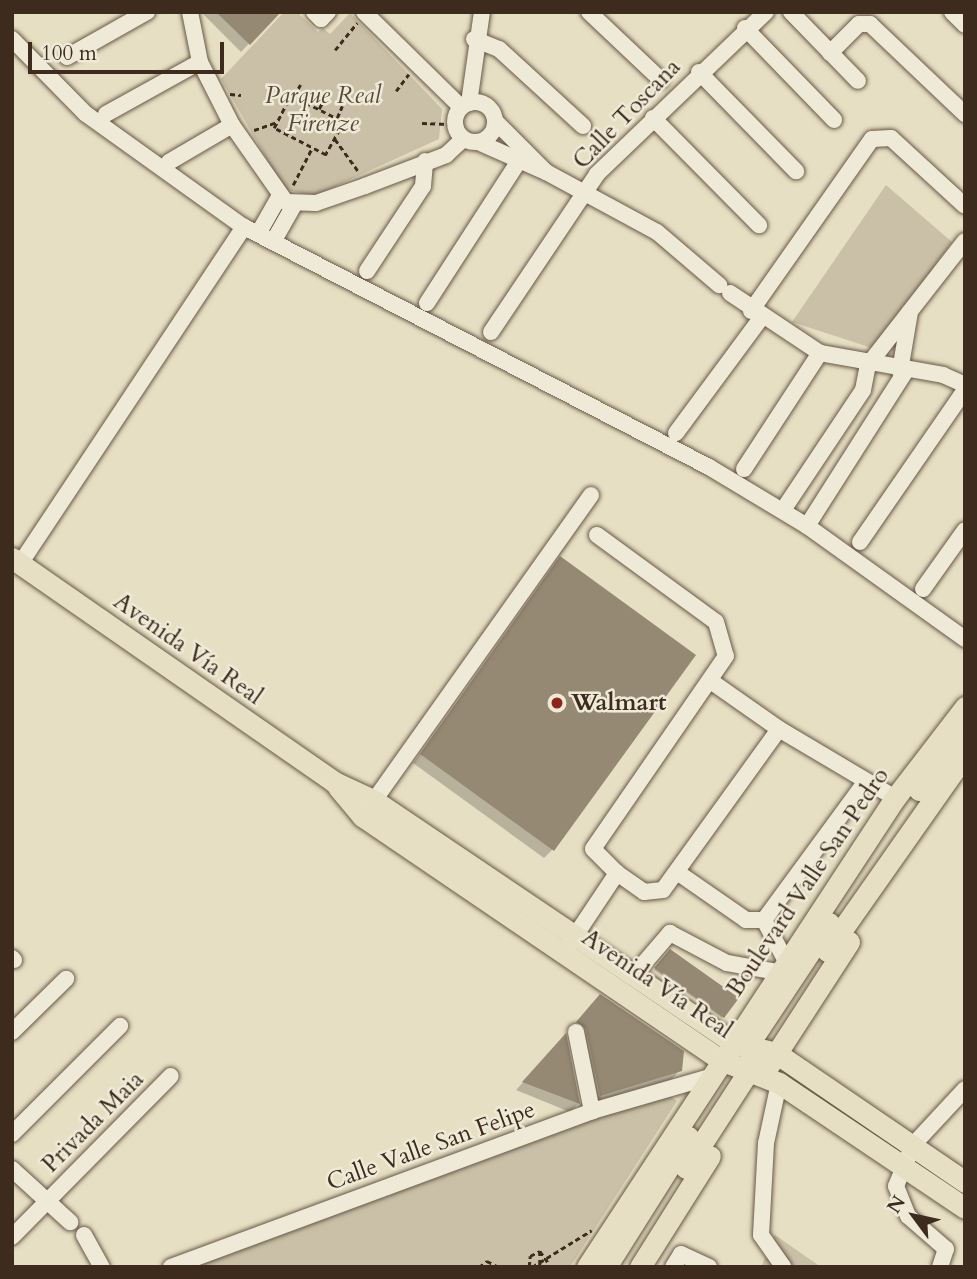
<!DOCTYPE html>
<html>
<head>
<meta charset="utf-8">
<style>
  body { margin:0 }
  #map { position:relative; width:977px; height:1279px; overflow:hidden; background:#e7dfc3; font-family:Cardo,serif }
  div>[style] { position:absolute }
  .green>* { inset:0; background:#cac0a7 }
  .shadow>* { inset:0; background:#0003 }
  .building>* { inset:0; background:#958974 }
  .path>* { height:2.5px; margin-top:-1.25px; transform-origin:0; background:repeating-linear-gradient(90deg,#3d2b1e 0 5px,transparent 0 8.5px) }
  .roads { filter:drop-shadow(0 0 2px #685847) drop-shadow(0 0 2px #685847) }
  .minor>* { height:16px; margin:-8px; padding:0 8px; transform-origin:8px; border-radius:8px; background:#efead8 }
  .minor>.ring { margin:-8px; padding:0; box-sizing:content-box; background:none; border:16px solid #efead8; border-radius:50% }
  .major>* { height:21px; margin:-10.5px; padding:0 10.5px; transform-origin:10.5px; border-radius:10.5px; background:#e7dfc3 }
  .dots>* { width:19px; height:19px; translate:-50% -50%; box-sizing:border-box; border:4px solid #efead8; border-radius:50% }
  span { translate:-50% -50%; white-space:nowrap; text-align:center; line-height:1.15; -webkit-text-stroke:5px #efead8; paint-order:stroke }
  .park-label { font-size:24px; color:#594939; font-style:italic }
  .street-label { font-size:24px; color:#3d2b1e }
  .poi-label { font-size:24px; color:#3d2b1e; font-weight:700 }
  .left { translate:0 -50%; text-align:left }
  .frame { position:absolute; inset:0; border:14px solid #3d2b1e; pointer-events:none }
  .north { position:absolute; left:879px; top:1181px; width:70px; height:70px; -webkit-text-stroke:5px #efead8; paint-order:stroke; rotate:303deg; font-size:19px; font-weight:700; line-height:28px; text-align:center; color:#3d2b1e }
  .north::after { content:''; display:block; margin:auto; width:24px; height:32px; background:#3d2b1e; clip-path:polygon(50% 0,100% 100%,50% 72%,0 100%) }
  .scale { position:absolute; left:28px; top:42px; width:196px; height:32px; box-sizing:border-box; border:4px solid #3d2b1e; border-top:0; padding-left:9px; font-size:21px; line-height:24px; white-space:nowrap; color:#3d2b1e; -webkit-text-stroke:5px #efead8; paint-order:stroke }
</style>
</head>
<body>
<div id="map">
  <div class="green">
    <i style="clip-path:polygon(284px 12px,297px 12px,318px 32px,323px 28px,330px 34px,350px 13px,442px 109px,439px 139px,314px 196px,284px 189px,221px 79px)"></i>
    <i style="clip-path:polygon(886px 185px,952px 242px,875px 349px,792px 322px)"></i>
    <i style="clip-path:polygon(665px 1093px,677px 1101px,570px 1267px,194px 1267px)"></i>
    <i style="clip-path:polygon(775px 1235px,821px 1267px,761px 1267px)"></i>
  </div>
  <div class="shadow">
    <i style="clip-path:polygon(201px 12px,278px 12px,241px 52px)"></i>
    <i style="clip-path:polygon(561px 558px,552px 850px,544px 858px,413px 763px)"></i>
    <i style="clip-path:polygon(670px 951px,736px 998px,722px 1018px,654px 970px)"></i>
    <i style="clip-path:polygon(592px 1004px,680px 1070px,672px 1079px,592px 1103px,569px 1031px)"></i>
    <i style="clip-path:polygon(565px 1036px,578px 1104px,570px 1112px,516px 1090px)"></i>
  </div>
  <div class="building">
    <i style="clip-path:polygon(216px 12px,281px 12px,250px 45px)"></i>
    <i style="clip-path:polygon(560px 556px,696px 655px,554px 851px,420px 754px)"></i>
    <i style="clip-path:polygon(670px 949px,739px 998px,724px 1018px,654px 968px)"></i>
    <i style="clip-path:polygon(600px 994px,684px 1051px,682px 1071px,600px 1096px,586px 1029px,576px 1022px)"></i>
    <i style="clip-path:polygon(566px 1033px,580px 1104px,522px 1082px)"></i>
  </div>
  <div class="path">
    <i style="left:335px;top:50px;width:35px;rotate:-51deg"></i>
    <i style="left:396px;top:91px;width:21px;rotate:-53deg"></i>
    <i style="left:230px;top:94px;width:11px;rotate:5deg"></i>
    <i style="left:291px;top:95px;width:59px;rotate:27deg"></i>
    <i style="left:344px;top:122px;width:38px;rotate:119deg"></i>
    <i style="left:326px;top:155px;width:59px;rotate:-152.6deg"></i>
    <i style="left:274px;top:128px;width:37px;rotate:-63deg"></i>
    <i style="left:294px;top:96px;width:13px;rotate:-61deg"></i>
    <i style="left:319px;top:109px;width:13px;rotate:-63deg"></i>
    <i style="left:337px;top:118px;width:13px;rotate:-67deg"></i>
    <i style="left:422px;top:123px;width:33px;rotate:2deg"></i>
    <i style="left:254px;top:130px;width:24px;rotate:-19deg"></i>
    <i style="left:335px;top:139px;width:41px;rotate:54deg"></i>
    <i style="left:293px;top:185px;width:42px;rotate:-62.8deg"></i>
    <i style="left:540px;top:1251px;width:16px;rotate:90deg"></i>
    <i style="left:479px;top:1267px;width:10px;rotate:-37deg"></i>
    <i style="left:487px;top:1261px;width:13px;rotate:27deg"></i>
    <i style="left:529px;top:1267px;width:11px;rotate:-85deg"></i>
    <i style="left:530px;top:1256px;width:11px;rotate:-27deg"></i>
    <i style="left:540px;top:1251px;width:19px;rotate:55deg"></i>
    <i style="left:532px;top:1267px;width:70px;rotate:-31.7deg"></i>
  </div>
  <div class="roads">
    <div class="minor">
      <i style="left:190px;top:12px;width:51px;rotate:78.7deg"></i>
      <i style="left:200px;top:62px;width:71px;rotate:63.1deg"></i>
      <i style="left:232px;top:125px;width:94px;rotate:55deg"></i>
      <i style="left:286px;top:202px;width:30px;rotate:2deg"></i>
      <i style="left:316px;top:203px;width:52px;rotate:-19.1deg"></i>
      <i style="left:365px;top:186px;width:87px;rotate:-20.9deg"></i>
      <i style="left:446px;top:155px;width:23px;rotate:-43deg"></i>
      <i style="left:314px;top:12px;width:10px;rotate:45deg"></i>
      <i style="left:321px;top:19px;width:10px;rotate:-45deg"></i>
      <i style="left:364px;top:12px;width:136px;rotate:44.4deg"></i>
      <i style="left:589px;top:12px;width:99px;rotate:43.4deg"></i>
      <i style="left:791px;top:12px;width:96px;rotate:45.8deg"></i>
      <i style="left:952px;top:12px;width:18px;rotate:45deg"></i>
      <i style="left:745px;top:28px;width:128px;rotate:45.9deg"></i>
      <i style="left:12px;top:39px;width:105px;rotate:45.4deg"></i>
      <i style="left:86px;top:114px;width:194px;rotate:35.6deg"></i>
      <i style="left:244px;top:227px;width:523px;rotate:27.3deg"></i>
      <i style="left:709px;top:467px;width:114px;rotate:31deg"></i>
      <i style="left:807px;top:526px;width:194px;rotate:35.6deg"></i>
      <i style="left:474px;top:39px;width:27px;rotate:22deg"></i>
      <i style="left:499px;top:49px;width:114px;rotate:42.5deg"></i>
      <i style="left:830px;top:53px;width:41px;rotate:-45deg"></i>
      <i style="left:859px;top:24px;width:11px"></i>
      <i style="left:870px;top:24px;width:131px;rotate:43.5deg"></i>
      <i style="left:67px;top:57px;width:92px;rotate:-29.4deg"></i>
      <i style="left:699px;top:72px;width:139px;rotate:45.6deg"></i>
      <i class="ring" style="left:455px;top:102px;width:24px;height:24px"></i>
      <i style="left:469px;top:103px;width:92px;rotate:-81.9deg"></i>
      <i style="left:106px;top:114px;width:107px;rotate:-29deg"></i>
      <i style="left:653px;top:118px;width:151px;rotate:45.3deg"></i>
      <i style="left:495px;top:121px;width:72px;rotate:45deg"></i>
      <i style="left:546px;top:172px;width:126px;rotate:28.4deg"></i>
      <i style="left:657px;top:232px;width:82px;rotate:40.5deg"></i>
      <i style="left:478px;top:142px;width:74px;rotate:23.8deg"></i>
      <i style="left:169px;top:162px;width:73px;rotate:-30.4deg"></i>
      <i style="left:258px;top:234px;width:43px;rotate:-60.4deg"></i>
      <i style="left:273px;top:242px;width:43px;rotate:-60.4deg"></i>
      <i style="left:367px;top:271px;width:102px;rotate:-56.6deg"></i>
      <i style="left:423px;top:186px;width:25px;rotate:-85deg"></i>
      <i style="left:730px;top:293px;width:108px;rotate:33.7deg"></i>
      <i style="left:820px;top:353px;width:125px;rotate:10.1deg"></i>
      <i style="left:943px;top:375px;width:24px;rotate:24deg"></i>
      <i style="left:427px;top:303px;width:166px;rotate:-57.1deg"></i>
      <i style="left:751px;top:311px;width:210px;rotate:-54.9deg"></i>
      <i style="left:872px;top:139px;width:19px;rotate:-3deg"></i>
      <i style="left:891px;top:138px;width:100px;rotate:42.6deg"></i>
      <i style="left:491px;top:332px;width:190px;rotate:-56.1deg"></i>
      <i style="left:597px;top:174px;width:234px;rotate:-43.8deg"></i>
      <i style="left:900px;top:371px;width:60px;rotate:-80.4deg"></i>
      <i style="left:676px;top:433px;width:143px;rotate:-53.5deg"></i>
      <i style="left:744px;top:469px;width:139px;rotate:-56.8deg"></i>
      <i style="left:783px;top:510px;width:144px;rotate:-56.3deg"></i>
      <i style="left:863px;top:390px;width:25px;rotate:-79deg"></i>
      <i style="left:868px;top:365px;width:157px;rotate:-52deg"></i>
      <i style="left:807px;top:526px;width:183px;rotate:-57.5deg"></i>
      <i style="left:597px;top:535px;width:147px;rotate:36.2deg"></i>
      <i style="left:716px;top:622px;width:35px;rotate:74deg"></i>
      <i style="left:726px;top:656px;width:234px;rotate:124.6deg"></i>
      <i style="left:593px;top:849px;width:34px;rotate:45deg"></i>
      <i style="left:860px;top:542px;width:185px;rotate:-55.4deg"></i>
      <i style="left:20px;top:564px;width:405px;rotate:-56.4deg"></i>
      <i style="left:923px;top:589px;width:72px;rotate:-54.6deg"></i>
      <i style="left:712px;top:682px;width:82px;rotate:35deg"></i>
      <i style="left:368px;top:809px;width:385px;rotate:-54.6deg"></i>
      <i style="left:677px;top:872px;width:84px;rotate:34.8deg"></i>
      <i style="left:746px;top:920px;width:18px"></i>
      <i style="left:764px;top:920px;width:169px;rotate:-53.7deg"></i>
      <i style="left:764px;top:920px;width:47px;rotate:61.8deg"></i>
      <i style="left:569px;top:945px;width:87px;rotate:-56.3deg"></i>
      <i style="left:617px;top:873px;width:33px;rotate:35deg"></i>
      <i style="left:644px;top:892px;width:19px;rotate:-6deg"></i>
      <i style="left:663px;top:890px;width:198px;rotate:-54.2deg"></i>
      <i style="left:779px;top:729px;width:135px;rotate:30.7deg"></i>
      <i style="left:12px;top:958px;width:3px;rotate:45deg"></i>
      <i style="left:633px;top:976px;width:57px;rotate:-49.3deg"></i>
      <i style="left:670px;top:933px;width:64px;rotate:27.8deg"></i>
      <i style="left:727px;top:963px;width:52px;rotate:10deg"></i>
      <i style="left:12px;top:1032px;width:76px;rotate:-44.5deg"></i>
      <i style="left:576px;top:1032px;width:81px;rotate:78.6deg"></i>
      <i style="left:779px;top:1083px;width:61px;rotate:102.2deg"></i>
      <i style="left:766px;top:1143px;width:92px;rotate:93.1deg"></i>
      <i style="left:761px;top:1235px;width:39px;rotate:55deg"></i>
      <i style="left:12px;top:1134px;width:153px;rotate:-45deg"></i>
      <i style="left:12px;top:1169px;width:79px;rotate:42.4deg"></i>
      <i style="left:84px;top:1235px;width:37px;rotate:61deg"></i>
      <i style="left:12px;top:1237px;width:226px;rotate:-45.4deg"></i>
      <i style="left:171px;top:1267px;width:449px;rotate:-20.3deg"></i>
      <i style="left:592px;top:1111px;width:123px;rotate:-16.1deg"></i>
      <i style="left:673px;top:1267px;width:15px;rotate:-58deg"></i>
      <i style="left:681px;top:1254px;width:31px;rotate:25deg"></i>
      <i style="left:940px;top:1267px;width:19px;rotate:-72deg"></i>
      <i style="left:946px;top:1249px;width:50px;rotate:-139deg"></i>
      <i style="left:908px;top:1216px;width:32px;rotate:-112deg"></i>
      <i style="left:896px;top:1186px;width:44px;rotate:-67.5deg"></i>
      <i style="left:913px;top:1145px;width:76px;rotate:-47.1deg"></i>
    </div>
    <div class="major">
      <i style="left:12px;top:558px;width:392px;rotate:34.8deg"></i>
      <i style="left:334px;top:782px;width:45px;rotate:24.9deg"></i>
      <i style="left:375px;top:801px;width:431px;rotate:34deg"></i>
      <i style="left:732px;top:1042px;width:45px;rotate:14deg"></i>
      <i style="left:776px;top:1053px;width:229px;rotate:34.3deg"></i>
      <i style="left:338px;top:787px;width:38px;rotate:50deg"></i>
      <i style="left:362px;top:816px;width:434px;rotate:34.2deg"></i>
      <i style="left:721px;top:1060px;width:62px;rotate:21.6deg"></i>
      <i style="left:779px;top:1083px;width:224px;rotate:33.9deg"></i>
      <i style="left:919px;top:790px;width:76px;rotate:-52.5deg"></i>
      <i style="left:827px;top:951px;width:240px;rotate:-54.9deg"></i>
      <i style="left:746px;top:1048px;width:150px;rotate:-56.4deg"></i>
      <i style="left:769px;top:1065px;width:147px;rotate:-57deg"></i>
      <i style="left:686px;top:1168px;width:125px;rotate:-57.1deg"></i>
      <i style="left:587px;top:1267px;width:561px;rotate:-56.71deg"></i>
      <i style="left:895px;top:798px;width:115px;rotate:-52.4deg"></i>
      <i style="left:606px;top:1267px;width:154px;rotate:-57.8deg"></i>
      <i style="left:640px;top:1267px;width:131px;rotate:-57.8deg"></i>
    </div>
  </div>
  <div class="dots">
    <i style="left:557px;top:703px;background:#8f2418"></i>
  </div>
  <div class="park-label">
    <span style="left:323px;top:110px">Parque Real<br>Firenze</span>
  </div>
  <div class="street-label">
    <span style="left:627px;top:114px;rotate:-46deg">Calle Toscana</span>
    <span style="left:188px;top:649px;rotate:35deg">Avenida Vía Real</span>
    <span style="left:808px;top:882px;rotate:-56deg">Boulevard Valle San Pedro</span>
    <span style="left:657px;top:984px;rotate:34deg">Avenida Vía Real</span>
    <span style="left:93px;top:1122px;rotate:-45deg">Privada Maia</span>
    <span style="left:431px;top:1146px;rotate:-20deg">Calle Valle San Felipe</span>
  </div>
  <div class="poi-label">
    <span class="left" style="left:571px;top:703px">Walmart</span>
  </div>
  <div class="frame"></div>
  <div class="north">N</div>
  <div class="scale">100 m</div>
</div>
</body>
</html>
